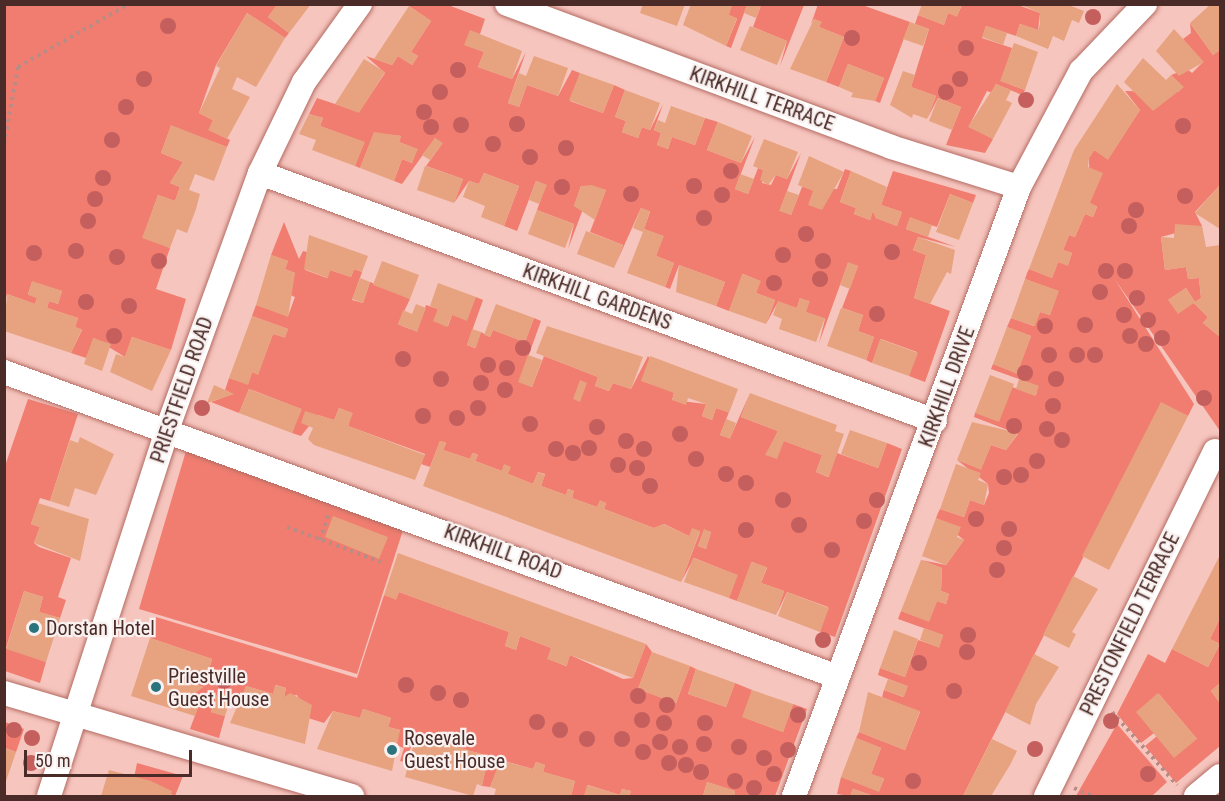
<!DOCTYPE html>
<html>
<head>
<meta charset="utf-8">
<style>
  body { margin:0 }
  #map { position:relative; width:1225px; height:801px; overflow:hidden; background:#f6c5be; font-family:"Roboto Condensed",sans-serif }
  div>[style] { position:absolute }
  .green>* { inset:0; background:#f07d70 }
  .building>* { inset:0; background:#e7a27f }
  .path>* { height:4px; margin-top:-2px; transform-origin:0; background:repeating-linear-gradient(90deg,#b68c86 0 3px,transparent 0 7.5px) }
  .roads { filter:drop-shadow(0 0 2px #b46b62) drop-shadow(0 0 2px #b46b62) }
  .street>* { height:24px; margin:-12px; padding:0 12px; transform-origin:12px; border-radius:12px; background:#fff }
  .trees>* { width:16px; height:16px; margin:-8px; border-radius:50%; background:#c45f5d }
  .dots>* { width:16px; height:16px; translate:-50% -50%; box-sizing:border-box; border:3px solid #f9f1f0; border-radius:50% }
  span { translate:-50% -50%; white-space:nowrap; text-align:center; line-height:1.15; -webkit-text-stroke:4.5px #f9f1f0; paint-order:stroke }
  .street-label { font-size:20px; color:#4a2b27 }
  .poi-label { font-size:20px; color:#4a2b27 }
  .left { translate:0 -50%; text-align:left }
  .frame { position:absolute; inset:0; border:6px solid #4a2b27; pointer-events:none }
  .scale { position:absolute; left:24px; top:750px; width:168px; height:27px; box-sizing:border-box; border:3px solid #4a2b27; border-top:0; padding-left:8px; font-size:18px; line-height:21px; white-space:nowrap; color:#4a2b27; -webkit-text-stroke:4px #f9f1f0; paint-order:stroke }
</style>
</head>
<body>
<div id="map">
  <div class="green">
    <i style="clip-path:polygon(818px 4px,862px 5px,910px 22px,880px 103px,875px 101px,884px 78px,848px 64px,839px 87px,826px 82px,844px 37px,819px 27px,821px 22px,814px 19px,811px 24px)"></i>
    <i style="clip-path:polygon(5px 5px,277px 5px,268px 17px,289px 33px,285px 38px,247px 13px,216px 65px,199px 113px,213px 120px,209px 130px,230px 140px,227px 147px,171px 126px,161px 153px,183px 162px,170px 183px,180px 187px,175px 201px,158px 195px,143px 237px,170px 248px,156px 289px,186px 299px,171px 350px,132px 337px,125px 357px,94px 338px,86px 358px,71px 353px,82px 330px,75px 327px,78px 318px,47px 308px,49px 301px,58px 304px,62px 291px,32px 282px,28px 294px,37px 298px,35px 304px,7px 294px,5px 301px)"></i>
    <i style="clip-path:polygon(448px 5px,485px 19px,480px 34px,470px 31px,465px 45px,484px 52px,478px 67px,512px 79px,526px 52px,508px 103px,519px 107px,527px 85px,558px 96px,572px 70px,580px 73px,570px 101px,603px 113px,614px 85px,625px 90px,615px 117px,626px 121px,622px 132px,638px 138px,642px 127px,650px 130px,663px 104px,654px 130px,661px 133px,657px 145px,668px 149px,672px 137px,695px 145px,705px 118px,718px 122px,707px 150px,741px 163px,755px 137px,735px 189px,748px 194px,758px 168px,763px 170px,762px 183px,771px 185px,776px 175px,787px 179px,801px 153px,780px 210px,791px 215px,802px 187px,837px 189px,845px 169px,851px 171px,840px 202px,856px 208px,854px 214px,870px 220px,873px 211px,876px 218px,897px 226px,902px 212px,881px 205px,893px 171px,976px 195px,973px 203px,950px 194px,937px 227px,910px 218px,906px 229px,956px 247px,918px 237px,913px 250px,926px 255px,914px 298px,950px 311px,925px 382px,909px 376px,917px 352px,881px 339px,872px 363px,866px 360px,874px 337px,858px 331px,863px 315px,842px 308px,858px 266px,848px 263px,819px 343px,825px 319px,806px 312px,800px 298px,797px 308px,778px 302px,766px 324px,775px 300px,756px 293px,760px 281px,743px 274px,729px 311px,716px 306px,725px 282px,679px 265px,670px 289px,665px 287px,674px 263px,656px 256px,663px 236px,644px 229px,650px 212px,641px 208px,614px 268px,623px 245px,590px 232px,606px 190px,581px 186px,574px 206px,583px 209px,568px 249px,574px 224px,537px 210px,546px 185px,536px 181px,517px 231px,504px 226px,519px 186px,484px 173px,479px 184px,469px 181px,454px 203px,463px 179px,426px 166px,442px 144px,435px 138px,402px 184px,394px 181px,402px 159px,412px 163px,417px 149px,399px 142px,401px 136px,374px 133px,360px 168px,355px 166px,364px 142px,320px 126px,323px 118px,309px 114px,317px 98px,359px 112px,385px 73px,366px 56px,392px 65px,398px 56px,412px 65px,418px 56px,411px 52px,431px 21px,409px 6px)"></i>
    <i style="clip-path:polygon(728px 5px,747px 5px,731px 48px,726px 46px,737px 19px,729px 15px)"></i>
    <i style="clip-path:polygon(761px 5px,804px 5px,780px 66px,787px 41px,753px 27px)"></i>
    <i style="clip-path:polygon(962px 5px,1018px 5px,1040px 13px,1038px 30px,1020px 24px,1016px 36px,986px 26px,982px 38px,1012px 48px,1001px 81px,1025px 90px,1022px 95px,996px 84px,992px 93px,987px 91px,969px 126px,993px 139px,985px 153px,946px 145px,961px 107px,938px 98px,927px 119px,936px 96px,911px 87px,929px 29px,915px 24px,918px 15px,944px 25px,948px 13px,957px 16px)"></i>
    <i style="clip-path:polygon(1190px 23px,1213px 55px,1220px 50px,1220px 185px,1195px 212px,1202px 226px,1161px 237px,1165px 270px,1186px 267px,1188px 279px,1199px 278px,1201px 298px,1195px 302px,1186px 288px,1168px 300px,1194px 303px,1208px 317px,1203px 323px,1220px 337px,1220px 431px,1114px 278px,1194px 404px,1188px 416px,1161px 403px,963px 796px,874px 796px,853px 789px,850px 796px,837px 794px,841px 777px,879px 791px,884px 779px,871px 774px,881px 748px,856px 738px,859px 732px,905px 750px,920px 712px,882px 697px,884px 690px,903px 697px,907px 686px,878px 675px,880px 668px,905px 677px,918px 640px,939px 647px,943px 635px,898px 619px,901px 611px,929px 621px,937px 601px,946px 604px,949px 594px,941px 591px,942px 568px,921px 560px,946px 565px,964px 540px,936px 518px,938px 513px,940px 509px,964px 517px,970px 500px,984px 505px,989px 493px,988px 484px,957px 460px,981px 469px,991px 445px,1006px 450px,1018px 434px,974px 417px,975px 413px,1012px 387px,1036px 395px,1038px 386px,991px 369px,993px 364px,1017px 373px,1031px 336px,1007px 327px,1011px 318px,1034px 326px,1040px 312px,1050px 315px,1058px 291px,1025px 279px,1027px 273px,1029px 269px,1052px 278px,1058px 262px,1068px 265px,1072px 253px,1063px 250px,1069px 235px,1075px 237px,1085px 214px,1093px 217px,1097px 207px,1090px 203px,1089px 158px,1094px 150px,1108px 159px,1140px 110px,1125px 91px,1178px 92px,1183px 87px,1171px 75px,1187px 69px,1192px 73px,1203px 62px,1183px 39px,1191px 33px)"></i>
    <i style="clip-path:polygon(evenodd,284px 222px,299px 259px,303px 251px,311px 253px,305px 270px,327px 278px,330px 270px,351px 277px,354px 269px,362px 272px,352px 300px,363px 303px,370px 282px,410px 299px,398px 324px,407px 328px,417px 331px,426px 305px,438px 309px,434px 321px,448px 326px,452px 315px,476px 297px,483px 300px,467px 345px,475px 348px,481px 332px,490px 337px,493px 330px,525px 342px,534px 318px,541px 321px,519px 382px,532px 387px,544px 356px,598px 377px,595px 386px,609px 391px,613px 383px,631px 389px,648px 356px,674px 393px,672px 400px,706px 404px,702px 416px,712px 420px,716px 408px,729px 412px,720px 435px,730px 438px,750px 393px,741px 417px,778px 431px,766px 455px,784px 441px,822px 455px,816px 472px,828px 477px,837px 453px,878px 468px,887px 443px,902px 449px,835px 637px,820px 632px,828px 607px,787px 592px,776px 615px,784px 591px,761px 583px,767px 568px,752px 562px,737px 601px,729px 598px,737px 575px,694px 558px,681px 582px,700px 532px,689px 536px,664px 524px,654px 528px,604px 509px,606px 503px,600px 501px,597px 507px,572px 498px,574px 491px,568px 489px,566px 495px,541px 486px,545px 474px,538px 472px,533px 484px,508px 474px,504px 465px,502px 471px,475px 461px,478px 455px,473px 453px,470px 459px,443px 450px,446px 443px,440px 441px,430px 467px,421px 464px,425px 454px,348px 426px,352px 413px,339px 408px,334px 420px,318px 415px,301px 436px,292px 433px,301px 409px,260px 393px,249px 389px,239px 413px,211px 402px,233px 394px,225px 390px,229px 378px,248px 384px,252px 372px,258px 374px,273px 334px,285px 337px,288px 329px,252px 316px,256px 305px,288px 316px,295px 297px,288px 294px,295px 273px,285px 269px,288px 261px,271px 255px,284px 222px,704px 530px,711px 532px,706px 549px,698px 546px,704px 530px)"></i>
    <i style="clip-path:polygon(28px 399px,78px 414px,50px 501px,40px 498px,31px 524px,40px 527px,34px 543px,39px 547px,71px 558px,58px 597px,66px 600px,60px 618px,39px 612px,43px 597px,24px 591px,6px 648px,46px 662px,40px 683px,5px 671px,5px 466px)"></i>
    <i style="clip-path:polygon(186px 451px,403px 530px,357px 674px,139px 609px)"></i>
    <i style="clip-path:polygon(399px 592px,509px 632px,505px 646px,516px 650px,520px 636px,551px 648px,548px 659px,566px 666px,570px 655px,623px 679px,633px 678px,646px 644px,652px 652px,638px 689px,676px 703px,690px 666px,696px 669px,688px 694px,726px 707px,735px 683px,752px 690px,743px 717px,783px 732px,793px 704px,807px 709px,775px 796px,734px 796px,735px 791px,707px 782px,703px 796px,629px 796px,631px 791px,622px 789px,620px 795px,588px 785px,584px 796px,571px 796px,575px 781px,543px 772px,545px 765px,536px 762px,533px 769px,501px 760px,490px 787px,482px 786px,488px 756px,457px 747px,459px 738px,450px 735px,447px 744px,416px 735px,405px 762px,400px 761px,404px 748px,395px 745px,400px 730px,388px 727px,391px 718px,363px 709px,360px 718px,333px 711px,324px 723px,308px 718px,297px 695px,284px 697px,286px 688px,276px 685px,273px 694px,246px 686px,242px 699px,218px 692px,211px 712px,225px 716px,219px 738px,190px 729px,201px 699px,192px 695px,203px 687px,187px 681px,190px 671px,207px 676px,212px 659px,150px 638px,156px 617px,357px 678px,384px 595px,396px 599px)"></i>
    <i style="clip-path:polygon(1220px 618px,1220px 683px,1211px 691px,1220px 703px,1220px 746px,1176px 783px,1145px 746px,1157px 736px,1197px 739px,1159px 694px,1154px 733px,1141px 743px,1117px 714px,1148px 654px,1165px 663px,1172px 649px,1208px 667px,1220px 644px,1210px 639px)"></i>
    <i style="clip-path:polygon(5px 722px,24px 729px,16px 752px,5px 748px)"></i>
    <i style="clip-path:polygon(1117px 724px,1167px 782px,1152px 796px,1076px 796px)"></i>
    <i style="clip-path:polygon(137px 763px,183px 776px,175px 796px,134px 778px)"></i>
  </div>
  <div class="building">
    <i style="clip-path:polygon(277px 4px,311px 4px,289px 33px,268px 17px)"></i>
    <i style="clip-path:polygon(643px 4px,685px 4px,677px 26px,640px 13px)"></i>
    <i style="clip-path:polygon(691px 4px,732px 6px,729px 15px,737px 18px,726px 46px,683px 25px)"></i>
    <i style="clip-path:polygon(747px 4px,761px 4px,756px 18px,744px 13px)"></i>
    <i style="clip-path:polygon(922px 4px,962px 4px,957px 17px,948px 13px,944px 25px,918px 15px)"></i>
    <i style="clip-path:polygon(1019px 4px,1066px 4px,1084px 11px,1079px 23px,1072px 20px,1064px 41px,1053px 36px,1048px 49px,1016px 36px,1020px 24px,1038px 30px,1040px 24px,1040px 13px)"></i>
    <i style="clip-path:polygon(1211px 4px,1220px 4px,1220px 50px,1213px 55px,1190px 23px)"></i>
    <i style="clip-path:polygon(409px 6px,431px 21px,411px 52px,418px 56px,412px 65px,398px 56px,392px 65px,374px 59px)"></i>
    <i style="clip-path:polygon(247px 13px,285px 38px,256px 87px,237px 77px,232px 89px,250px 97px,227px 139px,208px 130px,213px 120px,199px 113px,220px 68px,216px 66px)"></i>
    <i style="clip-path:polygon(814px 19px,822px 22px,819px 27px,844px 37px,826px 82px,790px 69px)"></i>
    <i style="clip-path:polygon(910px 22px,929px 29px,923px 46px,903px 39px)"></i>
    <i style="clip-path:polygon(750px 26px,787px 41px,777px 65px,740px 50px)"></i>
    <i style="clip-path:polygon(986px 26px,1007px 33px,1003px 45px,982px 37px)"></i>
    <i style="clip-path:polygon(1174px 29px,1204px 62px,1179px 76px,1156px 51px)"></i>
    <i style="clip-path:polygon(470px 30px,522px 51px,512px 79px,478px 67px,484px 52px,464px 45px)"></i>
    <i style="clip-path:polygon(1014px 43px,1038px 52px,1025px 90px,1000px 81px)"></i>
    <i style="clip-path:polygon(534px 56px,568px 68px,558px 96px,527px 85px,519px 107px,508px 103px,519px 73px,526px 76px)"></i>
    <i style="clip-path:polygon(1143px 58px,1166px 80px,1171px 75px,1184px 87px,1153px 111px,1124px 82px)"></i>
    <i style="clip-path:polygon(364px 59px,385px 72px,359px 113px,335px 104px)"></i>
    <i style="clip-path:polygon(848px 64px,884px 78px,875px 101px,851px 97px,853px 93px,839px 87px)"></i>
    <i style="clip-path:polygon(903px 71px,915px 75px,911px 87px,936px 96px,927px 119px,913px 114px,912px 118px,890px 105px)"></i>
    <i style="clip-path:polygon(580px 73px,614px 85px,603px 113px,569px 100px)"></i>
    <i style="clip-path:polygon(996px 84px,1011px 90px,1006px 100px,1012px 103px,993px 139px,968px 127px)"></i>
    <i style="clip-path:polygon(1117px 84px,1140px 110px,1108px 160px,1094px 150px,1089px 158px,1088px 167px,1103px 173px,1090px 203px,1097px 206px,1093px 217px,1085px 214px,1075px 237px,1069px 235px,1063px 250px,1072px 253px,1068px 266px,1058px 262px,1052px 278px,1029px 269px,1074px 150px)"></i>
    <i style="clip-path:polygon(625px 90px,660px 103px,650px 130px,642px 127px,638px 138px,622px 132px,626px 121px,615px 117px)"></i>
    <i style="clip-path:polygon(938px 98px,961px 107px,952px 130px,929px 121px)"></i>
    <i style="clip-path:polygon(671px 106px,705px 118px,695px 145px,672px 137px,668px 149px,657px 145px,661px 133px,654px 130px,658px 120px,665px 123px)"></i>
    <i style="clip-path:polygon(309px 114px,323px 118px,320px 126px,365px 142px,355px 166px,312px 150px,316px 140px,299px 134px)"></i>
    <i style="clip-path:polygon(718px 122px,752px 136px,741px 163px,707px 150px)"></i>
    <i style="clip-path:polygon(171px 125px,227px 147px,214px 181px,195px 174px,189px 190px,200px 194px,196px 209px,187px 233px,177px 229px,170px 248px,142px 238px,158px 195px,175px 201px,180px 187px,170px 183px,183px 162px,161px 153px)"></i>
    <i style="clip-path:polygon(374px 132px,401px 136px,399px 142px,418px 149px,412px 163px,402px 159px,394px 181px,360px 168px)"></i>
    <i style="clip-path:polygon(435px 138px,443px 143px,430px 160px,422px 155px)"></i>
    <i style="clip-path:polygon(764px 139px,798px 152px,787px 179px,776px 175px,768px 185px,760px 180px,763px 170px,753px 166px)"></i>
    <i style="clip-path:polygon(809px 156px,844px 172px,822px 210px,808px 205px,813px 191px,798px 185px)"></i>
    <i style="clip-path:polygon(425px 166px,463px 179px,454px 203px,417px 190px)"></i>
    <i style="clip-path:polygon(851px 171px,887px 187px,881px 205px,902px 212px,897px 226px,876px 218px,873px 211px,870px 220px,854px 214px,856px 208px,840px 202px)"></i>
    <i style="clip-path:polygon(484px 173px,519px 186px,504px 226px,481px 217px,485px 206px,463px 197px,469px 181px,479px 184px)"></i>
    <i style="clip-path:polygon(740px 174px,754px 179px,748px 194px,735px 189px)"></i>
    <i style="clip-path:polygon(536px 181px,547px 185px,539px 204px,529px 200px)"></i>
    <i style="clip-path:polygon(592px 185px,606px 190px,595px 220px,574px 206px,581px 186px)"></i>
    <i style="clip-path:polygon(1220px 185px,1220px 229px,1195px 213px)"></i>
    <i style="clip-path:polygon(787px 191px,799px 195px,791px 215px,779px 211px)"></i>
    <i style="clip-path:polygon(950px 194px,973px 203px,959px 240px,936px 232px)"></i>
    <i style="clip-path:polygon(641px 208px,650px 211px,644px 229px,664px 236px,656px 256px,674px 263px,665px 287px,627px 273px,643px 232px,633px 228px)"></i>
    <i style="clip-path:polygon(537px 210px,574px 224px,565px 248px,528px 234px)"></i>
    <i style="clip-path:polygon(910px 217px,932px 225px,928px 237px,906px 229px)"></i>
    <i style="clip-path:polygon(1175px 224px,1202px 226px,1206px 247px,1220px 245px,1220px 337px,1203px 323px,1208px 317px,1194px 303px,1178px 314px,1168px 300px,1186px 288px,1195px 302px,1201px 298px,1199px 278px,1188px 279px,1186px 267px,1165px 270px,1161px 237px,1174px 238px)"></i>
    <i style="clip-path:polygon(586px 231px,623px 245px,614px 268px,577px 254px)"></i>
    <i style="clip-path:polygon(309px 235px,368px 256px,362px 272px,354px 269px,351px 277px,330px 270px,328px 278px,304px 269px)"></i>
    <i style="clip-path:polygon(918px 237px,955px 250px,951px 274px,947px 272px,930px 304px,914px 298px,926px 255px,913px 250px)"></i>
    <i style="clip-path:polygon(271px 255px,288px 261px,285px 269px,295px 273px,288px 317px,256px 305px)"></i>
    <i style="clip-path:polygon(382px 261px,419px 275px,410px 299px,373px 285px)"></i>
    <i style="clip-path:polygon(848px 262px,858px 266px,850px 289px,840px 285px)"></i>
    <i style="clip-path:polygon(679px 265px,725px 282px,716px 306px,676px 292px)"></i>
    <i style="clip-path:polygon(742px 274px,761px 281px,756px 293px,775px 300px,766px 324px,729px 311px)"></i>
    <i style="clip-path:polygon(360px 278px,370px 282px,363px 303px,352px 299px)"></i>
    <i style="clip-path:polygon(1025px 279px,1059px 291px,1050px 315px,1040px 312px,1035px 326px,1011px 318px)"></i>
    <i style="clip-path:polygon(32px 281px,62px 291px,58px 304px,49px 301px,47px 308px,78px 318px,75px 327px,82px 329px,71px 353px,4px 331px,7px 294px,35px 304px,37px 298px,28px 295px)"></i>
    <i style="clip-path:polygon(438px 283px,476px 297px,467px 321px,452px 315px,447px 327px,433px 321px,438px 309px,430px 306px)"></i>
    <i style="clip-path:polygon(800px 298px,810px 301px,806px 312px,825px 318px,816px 342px,779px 329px,782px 319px,773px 315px,778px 301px,797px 308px)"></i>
    <i style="clip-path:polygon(416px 304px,426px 308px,417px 332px,398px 324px,403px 310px,412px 314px)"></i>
    <i style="clip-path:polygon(496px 304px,534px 318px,525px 342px,493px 330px,490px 337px,484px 335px)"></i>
    <i style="clip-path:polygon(841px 308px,863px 315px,858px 331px,874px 337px,866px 360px,827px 346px)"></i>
    <i style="clip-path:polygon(252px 316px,288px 329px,285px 338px,273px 334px,258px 375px,252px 372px,248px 385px,229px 378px)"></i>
    <i style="clip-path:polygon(547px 326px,643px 357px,631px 389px,613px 383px,609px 391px,595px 386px,598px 377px,536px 353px)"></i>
    <i style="clip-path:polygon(1007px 327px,1031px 336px,1017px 374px,993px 364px)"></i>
    <i style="clip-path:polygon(472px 329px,481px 332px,476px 348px,467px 345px)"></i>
    <i style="clip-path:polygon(132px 337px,171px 350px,152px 391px,110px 372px,116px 354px,125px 357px)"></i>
    <i style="clip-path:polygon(93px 338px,111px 344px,102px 371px,84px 364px)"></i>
    <i style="clip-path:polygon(880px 339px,918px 353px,909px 376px,872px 363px)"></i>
    <i style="clip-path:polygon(528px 355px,542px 360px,532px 387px,518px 382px)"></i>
    <i style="clip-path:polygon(650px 356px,738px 389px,729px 413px,716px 408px,712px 420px,702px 416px,706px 404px,688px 398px,686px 405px,672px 400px,674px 393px,641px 381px)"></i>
    <i style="clip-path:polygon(990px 375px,1014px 384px,999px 422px,975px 413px)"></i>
    <i style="clip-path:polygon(1019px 379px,1039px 386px,1035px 396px,1016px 389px)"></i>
    <i style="clip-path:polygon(580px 380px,587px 383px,580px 402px,573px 399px)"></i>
    <i style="clip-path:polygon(214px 385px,225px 390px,234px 394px,207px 403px)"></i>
    <i style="clip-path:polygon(249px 389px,302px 409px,292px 433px,239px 413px)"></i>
    <i style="clip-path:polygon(750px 393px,837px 425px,835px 431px,844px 434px,829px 477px,816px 472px,822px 455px,784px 441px,777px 459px,765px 455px,778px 431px,741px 417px)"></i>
    <i style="clip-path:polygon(1161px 402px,1188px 416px,1109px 570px,1082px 556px)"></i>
    <i style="clip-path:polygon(339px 408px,353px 413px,348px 426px,425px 455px,415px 480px,314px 445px,308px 439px,313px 428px,301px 423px,305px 411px,334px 420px)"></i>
    <i style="clip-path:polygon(726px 419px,736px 423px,730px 439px,720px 435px)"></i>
    <i style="clip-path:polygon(972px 422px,1018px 433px,1006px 450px,991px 445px,981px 470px,957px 460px)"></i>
    <i style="clip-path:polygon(850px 430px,887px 443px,878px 468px,841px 454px)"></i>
    <i style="clip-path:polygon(80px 437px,114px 454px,96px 495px,75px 488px,69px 507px,50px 501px,70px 440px,78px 443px)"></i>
    <i style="clip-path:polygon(440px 441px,446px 442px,443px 450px,470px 459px,472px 453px,478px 455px,475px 461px,502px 471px,504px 464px,511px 467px,508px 474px,533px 484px,538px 472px,545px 475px,541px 486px,566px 495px,568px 489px,574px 491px,572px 498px,597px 507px,600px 500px,606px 503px,604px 509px,654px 528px,663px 524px,689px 536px,692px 528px,700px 531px,681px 582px,423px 486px)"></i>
    <i style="clip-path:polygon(956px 464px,981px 473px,978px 480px,988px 484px,984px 505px,970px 500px,964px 517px,940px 509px)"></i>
    <i style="clip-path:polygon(38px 503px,89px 519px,80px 561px,34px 543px,40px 527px,31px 524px)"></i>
    <i style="clip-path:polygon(333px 516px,388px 537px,379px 559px,325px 537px)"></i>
    <i style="clip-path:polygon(936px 518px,961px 527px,957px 537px,964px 540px,946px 565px,922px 556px)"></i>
    <i style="clip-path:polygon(704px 529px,711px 532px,706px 549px,698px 546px)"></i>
    <i style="clip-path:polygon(398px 553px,646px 644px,633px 678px,570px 655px,567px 666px,547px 659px,551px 648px,520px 636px,516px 650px,505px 646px,509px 632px,399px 592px,396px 600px,384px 595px)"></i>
    <i style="clip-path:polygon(1220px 555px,1220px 618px,1210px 639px,1220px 644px,1208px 667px,1172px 649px)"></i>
    <i style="clip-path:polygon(693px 558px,738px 575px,729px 598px,684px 582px)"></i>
    <i style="clip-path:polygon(921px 560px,942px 568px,941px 591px,949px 594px,946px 604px,937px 601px,929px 622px,901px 611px)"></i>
    <i style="clip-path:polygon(751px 562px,767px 567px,761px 583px,784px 591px,776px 615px,737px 601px)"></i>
    <i style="clip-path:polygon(1073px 576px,1098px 589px,1072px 632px,1076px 634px,1069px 648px,1043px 635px)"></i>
    <i style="clip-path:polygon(24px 591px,43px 597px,39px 612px,60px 618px,46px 662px,6px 649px)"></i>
    <i style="clip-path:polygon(787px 592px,829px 608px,820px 632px,778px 616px)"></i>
    <i style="clip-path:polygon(924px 628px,943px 635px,939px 648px,920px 640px)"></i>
    <i style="clip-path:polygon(894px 630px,918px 639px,905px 677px,880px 668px)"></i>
    <i style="clip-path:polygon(150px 638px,212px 659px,207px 676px,190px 671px,187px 681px,203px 687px,192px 695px,201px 698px,195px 716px,131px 696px)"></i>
    <i style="clip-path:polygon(652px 652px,690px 666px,676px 703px,638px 689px)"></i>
    <i style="clip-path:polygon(1034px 654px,1059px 667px,1036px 704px,1030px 725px,1005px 712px)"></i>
    <i style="clip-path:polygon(696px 669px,735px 683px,726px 707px,688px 694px)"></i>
    <i style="clip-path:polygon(888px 679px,908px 686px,904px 697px,884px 690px)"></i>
    <i style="clip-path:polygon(1220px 683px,1220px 703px,1211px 691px)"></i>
    <i style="clip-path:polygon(275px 685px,286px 688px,284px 697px,290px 693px,312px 705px,305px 744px,230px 723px,246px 686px,273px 694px)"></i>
    <i style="clip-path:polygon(752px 690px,793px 704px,783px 732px,742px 717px)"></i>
    <i style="clip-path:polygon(218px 692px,231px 696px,225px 716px,211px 712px)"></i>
    <i style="clip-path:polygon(868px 692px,920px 711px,905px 750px,859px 732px)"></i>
    <i style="clip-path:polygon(1158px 693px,1197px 739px,1174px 758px,1136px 712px)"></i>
    <i style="clip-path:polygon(363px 709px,391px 718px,388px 727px,400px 730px,392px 771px,317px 749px,333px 711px,360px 718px)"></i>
    <i style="clip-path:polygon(416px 735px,447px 744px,450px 735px,454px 736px,460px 738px,457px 747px,489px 756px,482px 786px,477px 784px,473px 796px,405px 777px)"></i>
    <i style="clip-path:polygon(856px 738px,881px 748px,871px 774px,884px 778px,879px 792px,841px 777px)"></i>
    <i style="clip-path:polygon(992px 739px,1017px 751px,1010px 765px,991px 796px,963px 796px)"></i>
    <i style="clip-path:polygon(4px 748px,16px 752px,5px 784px,4px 784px)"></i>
    <i style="clip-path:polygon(500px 760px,533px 769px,536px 762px,545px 765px,543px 772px,575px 781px,571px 796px,494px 796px,496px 789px,490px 787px)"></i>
    <i style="clip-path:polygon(109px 770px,151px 781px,172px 791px,170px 796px,101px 796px)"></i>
    <i style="clip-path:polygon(707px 782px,735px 791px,734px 796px,703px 796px)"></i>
    <i style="clip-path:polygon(587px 785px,620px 795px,622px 789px,631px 791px,629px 796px,584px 796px)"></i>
    <i style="clip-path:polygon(853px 789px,873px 796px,850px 796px)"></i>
  </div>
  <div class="path">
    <i style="left:4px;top:144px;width:78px;rotate:-79.7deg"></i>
    <i style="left:18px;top:67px;width:128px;rotate:-29.6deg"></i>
    <i style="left:287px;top:527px;width:100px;rotate:20.4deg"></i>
    <i style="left:320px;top:540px;width:26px;rotate:-72deg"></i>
    <i style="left:1112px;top:712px;width:98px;rotate:48.3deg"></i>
    <i style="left:1074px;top:788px;width:20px;rotate:24deg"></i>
  </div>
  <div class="roads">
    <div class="street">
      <i style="left:507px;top:4px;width:410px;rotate:20.4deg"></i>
      <i style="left:891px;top:147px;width:134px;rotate:17.4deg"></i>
      <i style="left:260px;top:173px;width:719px;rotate:20.17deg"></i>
      <i style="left:4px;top:372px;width:888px;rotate:20.09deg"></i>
      <i style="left:4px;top:693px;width:363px;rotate:16.5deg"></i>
      <i style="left:49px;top:796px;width:388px;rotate:-72.1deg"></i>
      <i style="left:168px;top:427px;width:270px;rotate:-70.1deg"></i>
      <i style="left:260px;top:173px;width:101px;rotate:-64.2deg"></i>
      <i style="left:304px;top:82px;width:96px;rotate:-54.3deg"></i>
      <i style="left:794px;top:796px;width:649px;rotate:-69.72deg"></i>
      <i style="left:1019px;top:187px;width:132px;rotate:-61.9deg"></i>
      <i style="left:1081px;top:71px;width:93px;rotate:-46.3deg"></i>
      <i style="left:1046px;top:796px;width:384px;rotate:-63.9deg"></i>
      <i style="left:1196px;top:796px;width:31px;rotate:-40deg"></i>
    </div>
  </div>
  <div class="trees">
    <i style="left:1093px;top:17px"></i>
    <i style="left:168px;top:26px"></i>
    <i style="left:852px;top:38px"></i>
    <i style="left:966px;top:48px"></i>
    <i style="left:458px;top:70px"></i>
    <i style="left:144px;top:79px"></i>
    <i style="left:960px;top:79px"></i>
    <i style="left:440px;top:92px"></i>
    <i style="left:946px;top:92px"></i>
    <i style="left:1026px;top:100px"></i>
    <i style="left:126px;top:107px"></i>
    <i style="left:424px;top:112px"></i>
    <i style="left:517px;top:124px"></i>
    <i style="left:461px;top:125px"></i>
    <i style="left:1183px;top:126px"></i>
    <i style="left:431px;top:127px"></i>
    <i style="left:112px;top:140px"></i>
    <i style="left:493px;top:144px"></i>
    <i style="left:566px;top:148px"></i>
    <i style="left:530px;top:157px"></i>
    <i style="left:731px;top:171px"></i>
    <i style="left:103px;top:178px"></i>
    <i style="left:694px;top:186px"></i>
    <i style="left:562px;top:187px"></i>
    <i style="left:631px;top:194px"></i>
    <i style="left:722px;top:195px"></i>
    <i style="left:1185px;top:196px"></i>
    <i style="left:95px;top:199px"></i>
    <i style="left:1136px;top:210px"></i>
    <i style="left:704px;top:218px"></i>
    <i style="left:88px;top:221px"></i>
    <i style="left:1129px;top:226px"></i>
    <i style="left:806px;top:234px"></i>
    <i style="left:76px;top:251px"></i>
    <i style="left:892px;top:252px"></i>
    <i style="left:34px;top:253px"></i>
    <i style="left:783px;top:255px"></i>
    <i style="left:117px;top:257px"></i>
    <i style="left:159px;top:261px"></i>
    <i style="left:823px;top:261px"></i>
    <i style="left:1106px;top:271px"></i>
    <i style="left:1125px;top:271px"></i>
    <i style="left:820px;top:279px"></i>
    <i style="left:774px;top:283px"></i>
    <i style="left:1100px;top:292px"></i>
    <i style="left:1137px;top:298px"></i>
    <i style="left:86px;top:302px"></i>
    <i style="left:129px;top:306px"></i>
    <i style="left:877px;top:314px"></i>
    <i style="left:1124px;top:315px"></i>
    <i style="left:1148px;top:320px"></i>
    <i style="left:1085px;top:325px"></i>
    <i style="left:1045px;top:326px"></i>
    <i style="left:114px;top:336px"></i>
    <i style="left:1130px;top:336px"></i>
    <i style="left:1162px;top:338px"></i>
    <i style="left:1146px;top:344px"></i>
    <i style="left:523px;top:348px"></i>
    <i style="left:1049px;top:355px"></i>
    <i style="left:1077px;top:355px"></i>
    <i style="left:1095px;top:355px"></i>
    <i style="left:403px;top:359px"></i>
    <i style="left:488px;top:365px"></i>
    <i style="left:507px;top:368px"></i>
    <i style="left:1025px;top:373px"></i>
    <i style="left:441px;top:379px"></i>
    <i style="left:1056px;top:379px"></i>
    <i style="left:481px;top:383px"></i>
    <i style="left:505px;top:390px"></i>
    <i style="left:1204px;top:398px"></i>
    <i style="left:1053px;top:406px"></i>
    <i style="left:202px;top:408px"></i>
    <i style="left:478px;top:408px"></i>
    <i style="left:423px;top:416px"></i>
    <i style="left:457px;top:418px"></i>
    <i style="left:530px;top:424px"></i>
    <i style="left:1014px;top:426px"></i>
    <i style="left:597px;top:427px"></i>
    <i style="left:1047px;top:429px"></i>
    <i style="left:680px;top:434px"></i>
    <i style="left:1062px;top:440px"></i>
    <i style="left:626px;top:441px"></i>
    <i style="left:589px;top:448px"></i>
    <i style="left:556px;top:449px"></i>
    <i style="left:644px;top:449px"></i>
    <i style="left:573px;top:453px"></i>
    <i style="left:696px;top:459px"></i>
    <i style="left:1037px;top:461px"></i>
    <i style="left:618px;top:465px"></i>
    <i style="left:637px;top:468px"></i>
    <i style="left:726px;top:474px"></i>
    <i style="left:1021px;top:475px"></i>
    <i style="left:1004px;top:477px"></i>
    <i style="left:746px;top:483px"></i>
    <i style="left:650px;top:486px"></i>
    <i style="left:783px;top:500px"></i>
    <i style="left:877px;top:500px"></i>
    <i style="left:976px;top:519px"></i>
    <i style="left:864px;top:521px"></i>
    <i style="left:799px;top:525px"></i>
    <i style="left:1009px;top:529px"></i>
    <i style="left:746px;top:530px"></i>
    <i style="left:1004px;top:548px"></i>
    <i style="left:832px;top:550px"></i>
    <i style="left:997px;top:570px"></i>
    <i style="left:968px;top:635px"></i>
    <i style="left:823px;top:640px"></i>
    <i style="left:967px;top:652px"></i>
    <i style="left:919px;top:663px"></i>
    <i style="left:224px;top:681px"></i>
    <i style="left:406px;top:685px"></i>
    <i style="left:954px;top:691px"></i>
    <i style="left:438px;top:693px"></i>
    <i style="left:638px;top:696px"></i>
    <i style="left:461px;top:700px"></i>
    <i style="left:667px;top:705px"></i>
    <i style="left:798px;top:715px"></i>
    <i style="left:642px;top:720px"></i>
    <i style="left:1111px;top:721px"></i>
    <i style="left:537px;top:722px"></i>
    <i style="left:664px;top:723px"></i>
    <i style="left:705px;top:723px"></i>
    <i style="left:14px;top:730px"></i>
    <i style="left:560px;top:730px"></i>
    <i style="left:32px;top:738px"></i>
    <i style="left:587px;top:739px"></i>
    <i style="left:622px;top:739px"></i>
    <i style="left:660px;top:742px"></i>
    <i style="left:704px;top:744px"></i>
    <i style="left:680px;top:747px"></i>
    <i style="left:739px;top:747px"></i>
    <i style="left:1035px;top:749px"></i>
    <i style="left:788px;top:750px"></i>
    <i style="left:643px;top:752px"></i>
    <i style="left:764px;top:758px"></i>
    <i style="left:31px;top:763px"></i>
    <i style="left:669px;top:763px"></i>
    <i style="left:686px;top:765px"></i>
    <i style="left:701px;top:772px"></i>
    <i style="left:774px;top:774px"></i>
    <i style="left:1148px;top:774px"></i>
    <i style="left:735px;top:781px"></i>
    <i style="left:913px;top:781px"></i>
    <i style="left:754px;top:788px"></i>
  </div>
  <div class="dots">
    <i style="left:34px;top:628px;background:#2b737d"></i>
    <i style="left:156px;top:687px;background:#2b737d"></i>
    <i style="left:392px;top:750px;background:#2b737d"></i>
  </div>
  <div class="street-label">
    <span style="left:762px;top:99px;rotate:20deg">KIRKHILL TERRACE</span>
    <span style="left:597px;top:297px;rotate:20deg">KIRKHILL GARDENS</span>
    <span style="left:947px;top:387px;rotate:-70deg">KIRKHILL DRIVE</span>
    <span style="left:182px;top:390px;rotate:-71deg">PRIESTFIELD ROAD</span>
    <span style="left:503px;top:552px;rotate:20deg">KIRKHILL ROAD</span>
    <span style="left:1130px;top:624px;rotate:-64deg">PRESTONFIELD TERRACE</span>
  </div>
  <div class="poi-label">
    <span class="left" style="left:46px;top:628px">Dorstan Hotel</span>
    <span class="left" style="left:168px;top:688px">Priestville<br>Guest House</span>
    <span class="left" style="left:404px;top:750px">Rosevale<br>Guest House</span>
  </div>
  <div class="frame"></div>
  <div class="scale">50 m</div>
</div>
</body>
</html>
